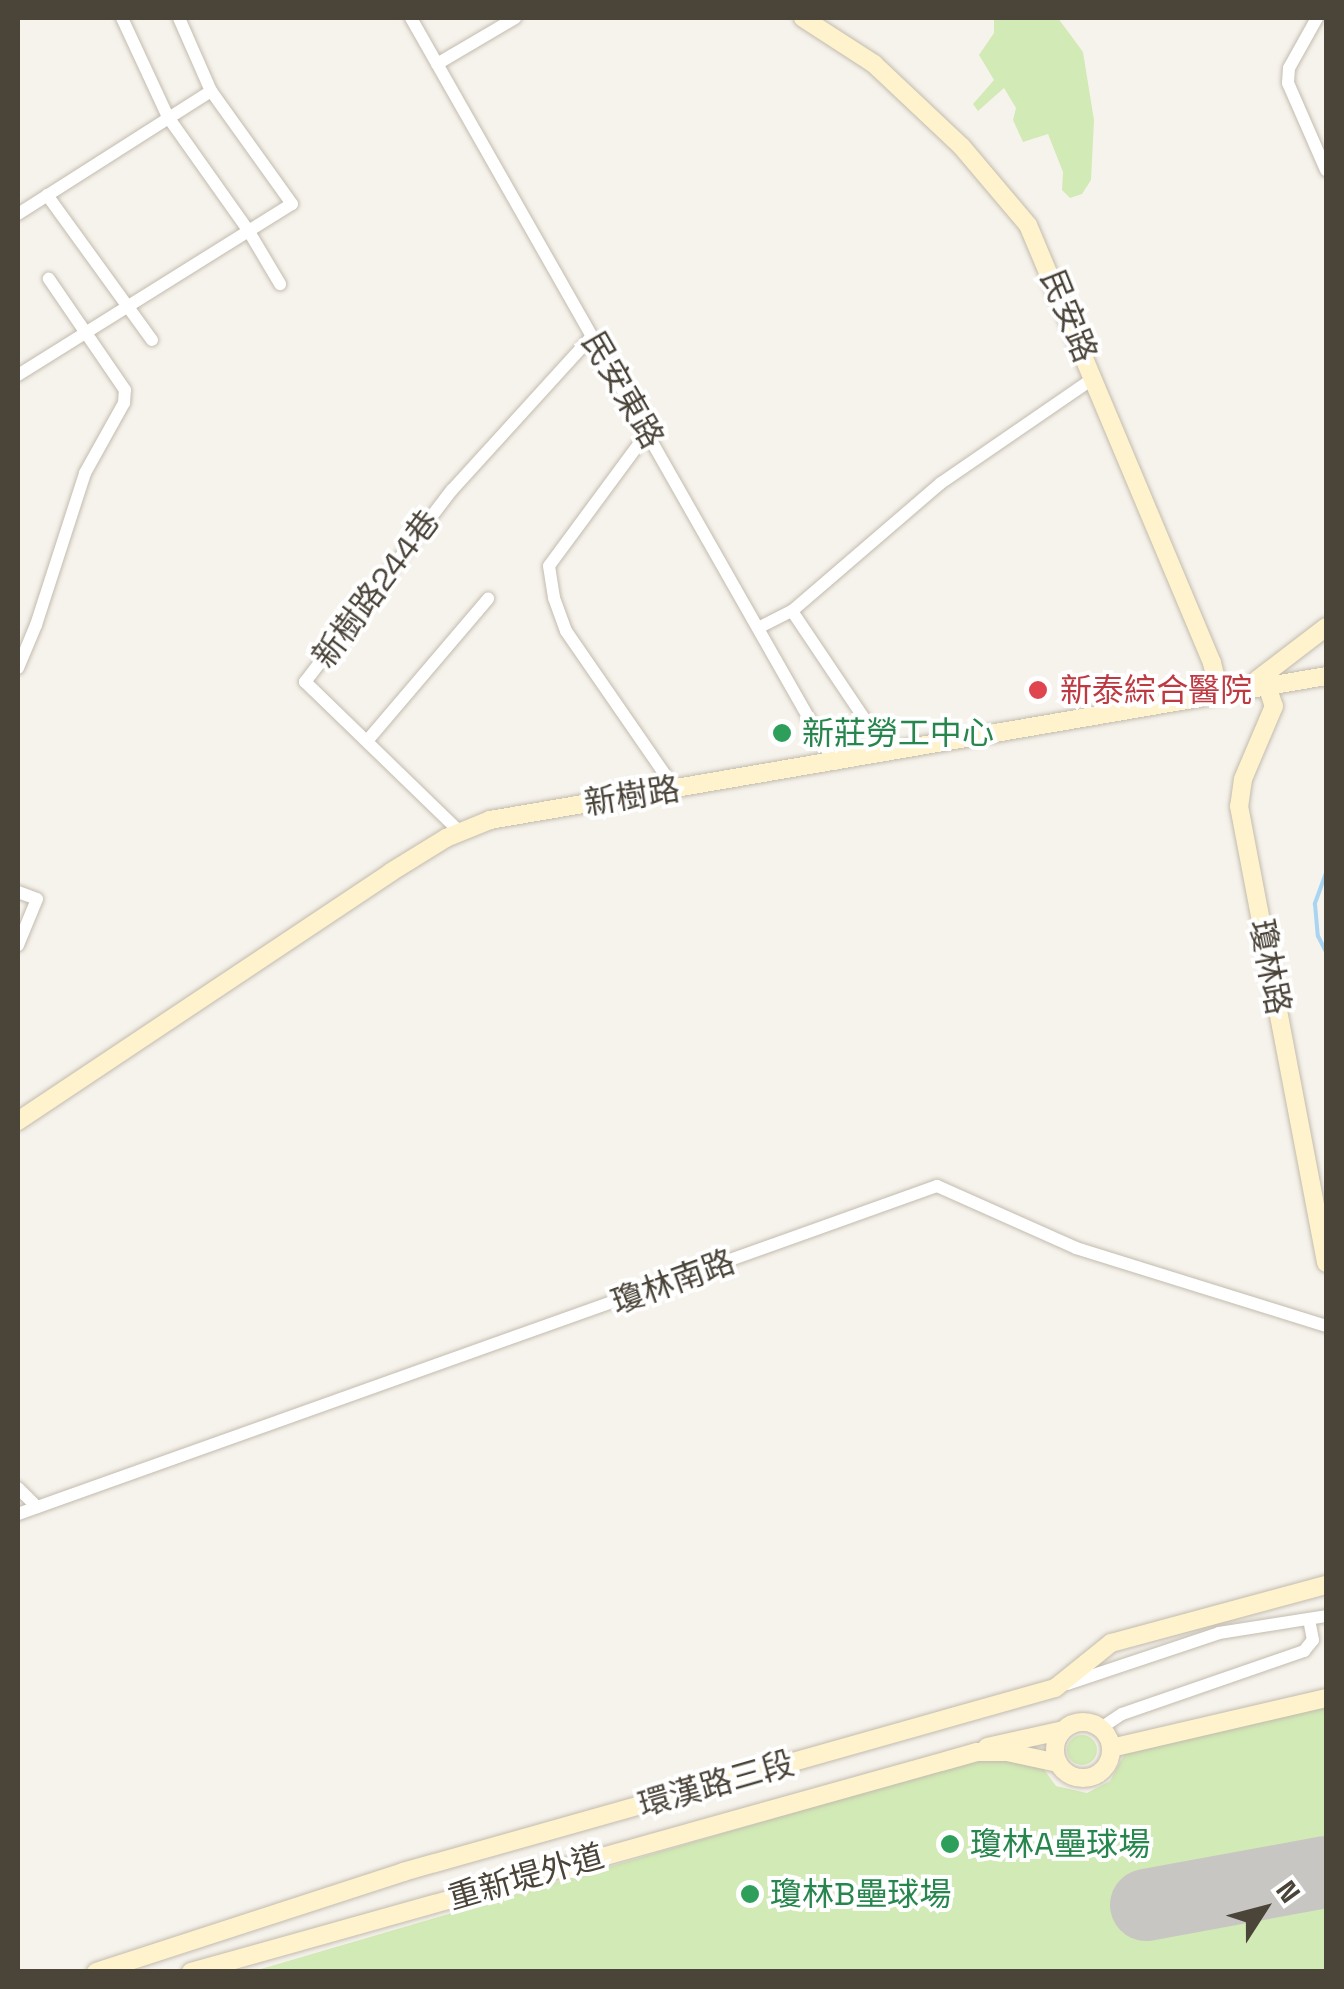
<!DOCTYPE html>
<html>
<head>
<meta charset="utf-8">
<style>
  body { margin:0 }
  #map { position:relative; width:1344px; height:1989px; overflow:hidden; background:#f6f3ec; font-family:"Space Grotesk","Noto Sans TC",sans-serif }
  div>[style] { position:absolute }
  .green>* { inset:0; background:#d2eab5 }
  .round { border-radius:50% }
  .stream>* { height:4px; margin:-2px; padding:0 2px; transform-origin:2px; border-radius:2px; background:#a9d4f2 }
  .runway>* { height:72px; margin:-36px; padding:0 36px; transform-origin:36px; border-radius:36px; background:#c8c6c3 }
  .roads { filter:drop-shadow(0 0 2px #c2bbae) drop-shadow(0 0 2px #c2bbae) }
  .street>* { height:12px; margin:-6px; padding:0 6px; transform-origin:6px; border-radius:6px; background:#fff }
  .secondary>* { height:18px; margin:-9px; padding:0 9px; transform-origin:9px; border-radius:9px; background:#fff3cd }
  .secondary>.ring { margin:-9px; padding:0; box-sizing:content-box; background:none; border:18px solid #fff3cd; border-radius:50% }
  .dots>* { width:28px; height:28px; translate:-50% -50%; box-sizing:border-box; border:5px solid #fff; border-radius:50% }
  span { translate:-50% -50%; white-space:nowrap; text-align:center; line-height:1.15; -webkit-text-stroke:8px #fff; paint-order:stroke }
  .street-label { font-size:32px; color:#4b4439 }
  .health-label { font-size:32px; color:#be3a42 }
  .left { translate:0 -50%; text-align:left }
  .leisure-label { font-size:32px; color:#27864d }
  .frame { position:absolute; inset:0; border:20px solid #4b4439; pointer-events:none }
  .north { position:absolute; left:1214px; top:1859px; width:100px; height:100px; -webkit-text-stroke:8px #fff; paint-order:stroke; rotate:54deg; font-size:28px; font-weight:700; line-height:40px; text-align:center; color:#4b4439 }
  .north::after { content:''; display:block; margin:auto; width:35px; height:45px; background:#4b4439; clip-path:polygon(50% 0,100% 100%,50% 72%,0 100%) }
</style>
</head>
<body>
<div id="map">
  <div class="green">
    <i style="clip-path:polygon(994px 18px,1058px 18px,1083px 52px,1094px 120px,1091px 180px,1082px 194px,1070px 198px,1062px 190px,1063px 172px,1048px 134px,1023px 142px,1013px 120px,1016px 108px,1004px 88px,978px 111px,973px 104px,994px 80px,979px 55px,994px 33px)"></i>
    <i style="clip-path:polygon(1326px 1705px,1326px 1971px,251px 1972px,990px 1755px,1043px 1768px,1056px 1786px,1087px 1793px,1110px 1781px,1125px 1753px)"></i>
    <i class="round" style="left:1067px;top:1735px;width:30px;height:30px"></i>
  </div>
  <div class="stream">
    <i style="left:1326px;top:873px;width:33px;rotate:110deg"></i>
    <i style="left:1315px;top:904px;width:32px;rotate:85deg"></i>
    <i style="left:1318px;top:936px;width:18px;rotate:63deg"></i>
  </div>
  <div class="runway">
    <i style="left:1146px;top:1905px;width:183px;rotate:-10.4deg"></i>
  </div>
  <div class="roads">
    <div class="street">
      <i style="left:122px;top:18px;width:109px;rotate:65.1deg"></i>
      <i style="left:168px;top:117px;width:138px;rotate:54.7deg"></i>
      <i style="left:248px;top:230px;width:63px;rotate:59.3deg"></i>
      <i style="left:411px;top:18px;width:858px;rotate:60.39deg"></i>
      <i style="left:1317px;top:18px;width:57px;rotate:119.2deg"></i>
      <i style="left:1289px;top:68px;width:15px;rotate:94deg"></i>
      <i style="left:1288px;top:83px;width:95px;rotate:66.4deg"></i>
      <i style="left:437px;top:64px;width:91px;rotate:-30.5deg"></i>
      <i style="left:47px;top:195px;width:179px;rotate:54.1deg"></i>
      <i style="left:18px;top:214px;width:229px;rotate:-32.5deg"></i>
      <i style="left:18px;top:375px;width:323px;rotate:-32deg"></i>
      <i style="left:292px;top:204px;width:139px;rotate:-125.6deg"></i>
      <i style="left:211px;top:91px;width:80px;rotate:-113.7deg"></i>
      <i style="left:647px;top:433px;width:165px;rotate:126.4deg"></i>
      <i style="left:549px;top:566px;width:32px;rotate:81deg"></i>
      <i style="left:554px;top:598px;width:35px;rotate:70deg"></i>
      <i style="left:566px;top:631px;width:192px;rotate:55.4deg"></i>
      <i style="left:792px;top:611px;width:172px;rotate:56.1deg"></i>
      <i style="left:758px;top:628px;width:38px;rotate:-27deg"></i>
      <i style="left:792px;top:611px;width:196px;rotate:-40.7deg"></i>
      <i style="left:941px;top:483px;width:186px;rotate:-34.5deg"></i>
      <i style="left:18px;top:668px;width:47px;rotate:-67.3deg"></i>
      <i style="left:36px;top:625px;width:160px;rotate:-72.1deg"></i>
      <i style="left:85px;top:473px;width:80px;rotate:-60.9deg"></i>
      <i style="left:124px;top:403px;width:13px;rotate:-86deg"></i>
      <i style="left:125px;top:390px;width:135px;rotate:-124.4deg"></i>
      <i style="left:367px;top:741px;width:187px;rotate:-49.6deg"></i>
      <i style="left:460px;top:832px;width:216px;rotate:-135.9deg"></i>
      <i style="left:305px;top:682px;width:242px;rotate:-52.6deg"></i>
      <i style="left:452px;top:490px;width:208px;rotate:-47.7deg"></i>
      <i style="left:18px;top:892px;width:20px;rotate:20deg"></i>
      <i style="left:37px;top:899px;width:50px;rotate:112.4deg"></i>
      <i style="left:18px;top:1488px;width:27px;rotate:45deg"></i>
      <i style="left:18px;top:1514px;width:976px;rotate:-19.64deg"></i>
      <i style="left:937px;top:1186px;width:152px;rotate:24deg"></i>
      <i style="left:1076px;top:1248px;width:262px;rotate:17.3deg"></i>
      <i style="left:1067px;top:1684px;width:160px;rotate:-18.5deg"></i>
      <i style="left:1219px;top:1633px;width:108px;rotate:-9deg"></i>
      <i style="left:1101px;top:1728px;width:25px;rotate:-34deg"></i>
      <i style="left:1122px;top:1714px;width:193px;rotate:-19.1deg"></i>
      <i style="left:1304px;top:1651px;width:14px;rotate:-51deg"></i>
      <i style="left:1313px;top:1640px;width:20px;rotate:-101deg"></i>
    </div>
    <div class="secondary">
      <i style="left:803px;top:18px;width:85px;rotate:32.9deg"></i>
      <i style="left:874px;top:64px;width:121px;rotate:43.3deg"></i>
      <i style="left:962px;top:147px;width:102px;rotate:49.8deg"></i>
      <i style="left:1028px;top:225px;width:475px;rotate:67.2deg"></i>
      <i style="left:1212px;top:663px;width:33px;rotate:76deg"></i>
      <i style="left:1264px;top:676px;width:32px;rotate:72deg"></i>
      <i style="left:1274px;top:706px;width:79px;rotate:113deg"></i>
      <i style="left:1243px;top:779px;width:27px;rotate:98deg"></i>
      <i style="left:1239px;top:806px;width:465px;rotate:79.2deg"></i>
      <i style="left:1257px;top:680px;width:87px;rotate:-37.5deg"></i>
      <i style="left:18px;top:1121px;width:448px;rotate:-33.7deg"></i>
      <i style="left:391px;top:872px;width:65px;rotate:-31.7deg"></i>
      <i style="left:446px;top:838px;width:48px;rotate:-22.2deg"></i>
      <i style="left:490px;top:820px;width:848px;rotate:-9.77deg"></i>
      <i class="ring" style="left:1055px;top:1722px;width:38px;height:38px"></i>
      <i style="left:987px;top:1747px;width:75px;rotate:-12.4deg"></i>
      <i style="left:1111px;top:1748px;width:221px;rotate:-13.1deg"></i>
      <i style="left:96px;top:1972px;width:323px;rotate:-18deg"></i>
      <i style="left:403px;top:1872px;width:677px;rotate:-15.76deg"></i>
      <i style="left:1055px;top:1688px;width:72px;rotate:-38.8deg"></i>
      <i style="left:1111px;top:1643px;width:223px;rotate:-15.1deg"></i>
      <i style="left:191px;top:1972px;width:816px;rotate:-15.64deg"></i>
      <i style="left:977px;top:1752px;width:30px"></i>
      <i style="left:1007px;top:1752px;width:52px;rotate:12.2deg"></i>
    </div>
  </div>
  <div class="dots">
    <i style="left:1038px;top:690px;background:#e0444e"></i>
    <i style="left:782px;top:733px;background:#2e9e5b"></i>
    <i style="left:950px;top:1844px;background:#2e9e5b"></i>
    <i style="left:750px;top:1894px;background:#2e9e5b"></i>
  </div>
  <div class="street-label">
    <span style="left:1069px;top:316px;rotate:68deg">民安路</span>
    <span style="left:623px;top:390px;rotate:60deg">民安東路</span>
    <span style="left:376px;top:589px;rotate:-53deg">新樹路244巷</span>
    <span style="left:632px;top:796px;rotate:-9deg">新樹路</span>
    <span style="left:1270px;top:967px;rotate:79deg">瓊林路</span>
    <span style="left:673px;top:1282px;rotate:-20deg">瓊林南路</span>
    <span style="left:716px;top:1784px;rotate:-16deg">環漢路三段</span>
    <span style="left:526px;top:1877px;rotate:-16deg">重新堤外道</span>
  </div>
  <div class="health-label">
    <span class="left" style="left:1060px;top:690px">新泰綜合醫院</span>
  </div>
  <div class="leisure-label">
    <span class="left" style="left:802px;top:733px">新莊勞工中心</span>
    <span class="left" style="left:970px;top:1844px">瓊林A壘球場</span>
    <span class="left" style="left:770px;top:1894px">瓊林B壘球場</span>
  </div>
  <div class="frame"></div>
  <div class="north">N</div>
</div>
</body>
</html>
